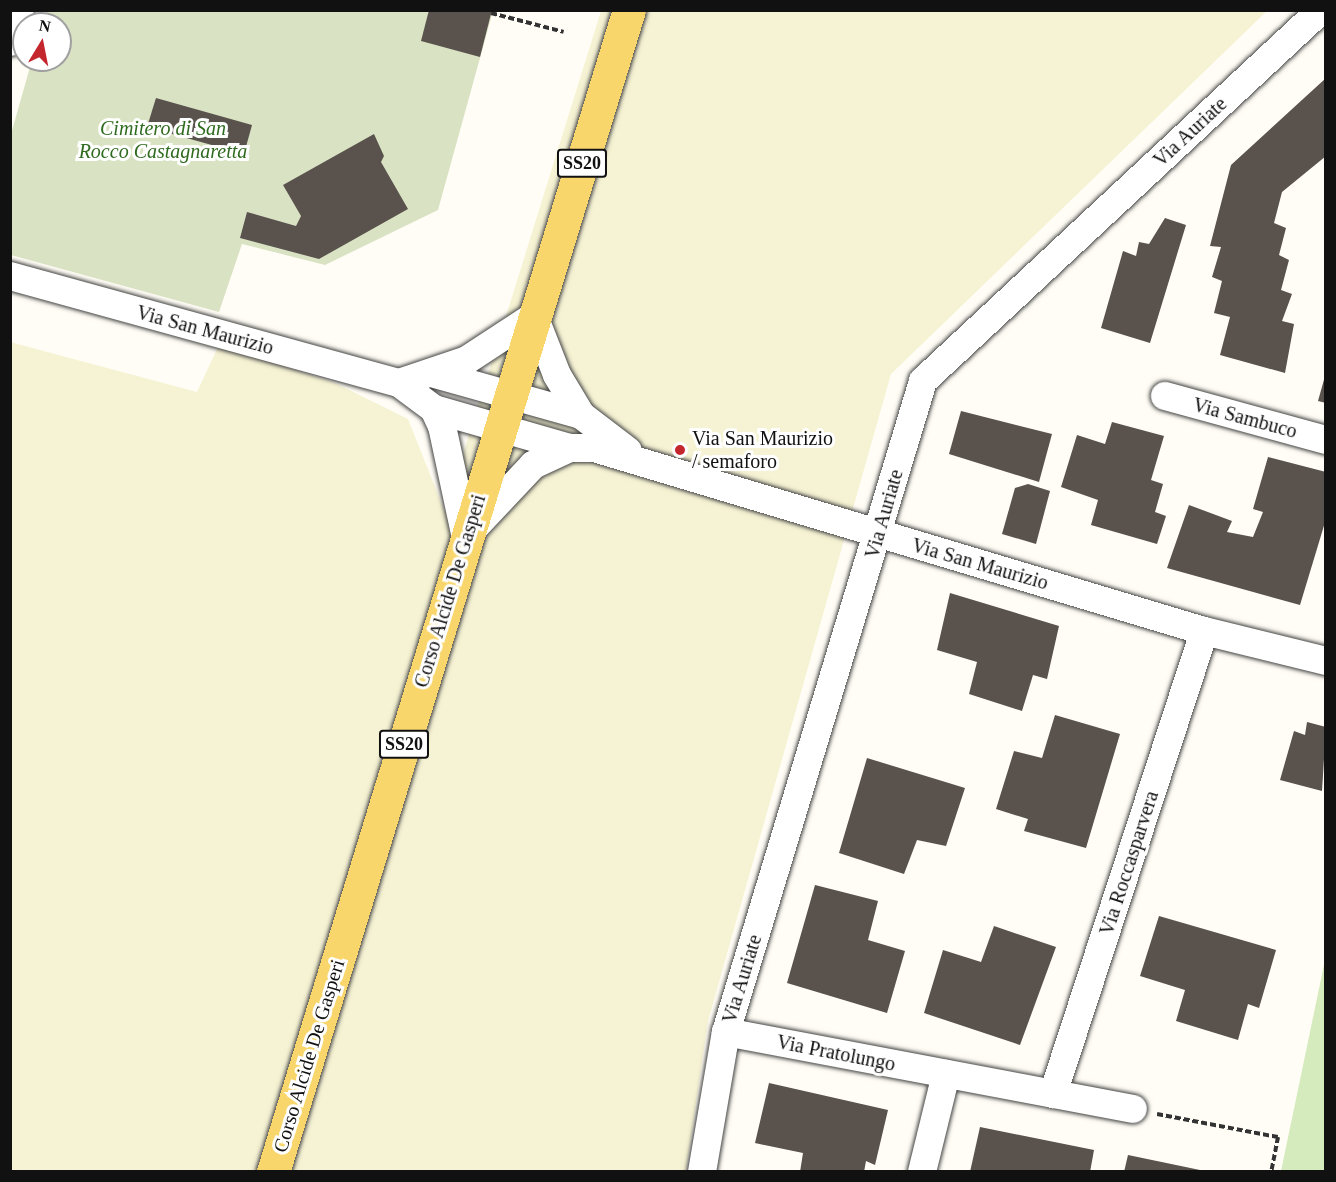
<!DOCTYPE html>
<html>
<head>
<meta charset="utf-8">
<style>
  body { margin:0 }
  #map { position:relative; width:1336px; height:1182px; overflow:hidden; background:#fffdf5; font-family:Georgia,serif }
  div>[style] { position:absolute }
  .farmland>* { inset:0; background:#f6f3d4 }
  .green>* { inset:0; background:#d5ebbd }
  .cemetery>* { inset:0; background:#d9e3c4 }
  .building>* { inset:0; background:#5a524d }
  .path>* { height:4px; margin-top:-2px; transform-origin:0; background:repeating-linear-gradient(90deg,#333 0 6px,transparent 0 9px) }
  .roads { filter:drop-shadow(0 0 2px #444) drop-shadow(0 0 2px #444) }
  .minor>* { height:28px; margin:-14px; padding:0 14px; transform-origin:14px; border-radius:14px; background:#fff }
  .major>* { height:33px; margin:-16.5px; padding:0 16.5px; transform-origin:16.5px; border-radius:16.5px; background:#f9d66b }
  .dots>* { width:16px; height:16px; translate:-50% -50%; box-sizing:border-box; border:3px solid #fff; border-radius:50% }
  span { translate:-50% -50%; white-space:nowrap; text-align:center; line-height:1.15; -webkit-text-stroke:6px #fff; paint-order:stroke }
  .shield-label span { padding:2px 4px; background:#fff; border:2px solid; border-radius:4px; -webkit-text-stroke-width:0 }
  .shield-label { font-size:18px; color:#111; font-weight:700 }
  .park-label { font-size:20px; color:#2f6b1f; font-style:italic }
  .street-label { font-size:20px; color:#111 }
  .poi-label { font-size:20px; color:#111 }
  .left { translate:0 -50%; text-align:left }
  .frame { position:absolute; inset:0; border:12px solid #111; pointer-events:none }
  .north { position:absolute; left:12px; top:12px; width:60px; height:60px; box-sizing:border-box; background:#fff; border:2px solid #a0a0a0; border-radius:50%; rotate:10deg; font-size:16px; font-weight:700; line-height:24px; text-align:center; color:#111 }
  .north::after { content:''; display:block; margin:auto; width:21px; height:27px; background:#c4262e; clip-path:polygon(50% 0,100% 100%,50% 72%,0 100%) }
</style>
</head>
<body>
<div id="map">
  <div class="farmland">
    <i style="clip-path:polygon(601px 11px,1267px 11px,891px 374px,708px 1021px,686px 1171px,11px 1171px,10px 342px,197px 392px,219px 345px,335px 383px,408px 419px,445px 512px)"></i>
  </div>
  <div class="green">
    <i style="clip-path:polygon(1325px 960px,1325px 1171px,1281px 1171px)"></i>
  </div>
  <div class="cemetery">
    <i style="clip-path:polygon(46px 11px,493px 11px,438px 210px,325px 265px,242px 244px,219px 312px,11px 255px,11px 134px,32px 60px,60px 60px,60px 24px,42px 24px)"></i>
  </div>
  <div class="building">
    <i style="clip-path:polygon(429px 10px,492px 10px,480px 57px,421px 41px)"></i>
    <i style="clip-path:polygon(1326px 78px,1326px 156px,1282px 192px,1274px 223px,1286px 228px,1279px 255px,1289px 260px,1281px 290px,1292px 294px,1282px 321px,1294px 324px,1285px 373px,1220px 355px,1230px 317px,1214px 313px,1222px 281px,1212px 277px,1221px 247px,1210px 246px,1231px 165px)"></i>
    <i style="clip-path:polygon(156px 98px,252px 125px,244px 154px,147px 127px)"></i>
    <i style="clip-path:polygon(374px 134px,384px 156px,381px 162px,408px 209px,319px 259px,240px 238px,247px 212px,296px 226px,301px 216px,283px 185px)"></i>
    <i style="clip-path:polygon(1165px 218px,1186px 225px,1150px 343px,1101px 328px,1123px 251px,1136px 256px,1139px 242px,1149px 244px)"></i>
    <i style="clip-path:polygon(1325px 376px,1326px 376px,1326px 403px,1318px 401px)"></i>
    <i style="clip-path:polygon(961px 411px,1052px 434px,1039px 482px,949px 454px)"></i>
    <i style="clip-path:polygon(1112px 422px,1164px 436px,1151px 480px,1163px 484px,1155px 512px,1166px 516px,1157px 544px,1091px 525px,1098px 500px,1061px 487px,1077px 435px,1105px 444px)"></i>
    <i style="clip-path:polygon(1268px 457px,1326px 472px,1326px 519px,1300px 605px,1167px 568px,1189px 505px,1232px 521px,1227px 532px,1253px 537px,1263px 512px,1253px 509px)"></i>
    <i style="clip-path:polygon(1028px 484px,1050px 491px,1036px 544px,1002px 534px,1015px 488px)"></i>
    <i style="clip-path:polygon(950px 593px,1059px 626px,1047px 679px,1033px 675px,1022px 711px,969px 694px,977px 662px,937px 650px)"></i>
    <i style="clip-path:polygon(1055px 715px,1120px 734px,1086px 848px,1024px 831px,1028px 819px,996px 809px,1014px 751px,1042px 758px)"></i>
    <i style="clip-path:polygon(1307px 722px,1326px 727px,1322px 791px,1280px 780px,1294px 731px,1305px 735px)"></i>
    <i style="clip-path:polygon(867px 758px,965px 788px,946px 846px,917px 840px,904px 874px,839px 853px)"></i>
    <i style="clip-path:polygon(815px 885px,878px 901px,868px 940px,905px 951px,887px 1013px,787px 983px)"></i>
    <i style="clip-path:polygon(1159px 916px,1276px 950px,1259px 1008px,1248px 1004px,1238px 1040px,1176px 1021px,1185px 990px,1140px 976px)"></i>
    <i style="clip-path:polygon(994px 926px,1056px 947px,1020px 1045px,924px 1013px,943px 950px,981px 962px)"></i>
    <i style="clip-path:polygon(769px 1083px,888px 1110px,875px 1165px,866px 1161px,864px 1172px,800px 1172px,803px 1153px,755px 1143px)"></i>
    <i style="clip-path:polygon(980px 1127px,1094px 1150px,1090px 1172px,970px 1172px)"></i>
    <i style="clip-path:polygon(1128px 1155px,1200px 1170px,1199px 1172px,1124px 1172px)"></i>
  </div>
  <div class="path">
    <i style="left:491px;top:13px;width:75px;rotate:14.6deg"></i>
    <i style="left:1157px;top:1114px;width:123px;rotate:10.8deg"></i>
    <i style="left:1278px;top:1137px;width:36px;rotate:101deg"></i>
  </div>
  <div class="roads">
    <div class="minor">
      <i style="left:10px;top:42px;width:34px;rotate:-73deg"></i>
      <i style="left:10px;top:276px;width:403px;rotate:15.4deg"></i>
      <i style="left:399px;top:383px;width:44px;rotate:36.6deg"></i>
      <i style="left:434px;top:409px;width:19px;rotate:65deg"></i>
      <i style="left:442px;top:426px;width:115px;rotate:77.9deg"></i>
      <i style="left:435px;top:374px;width:152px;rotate:15.7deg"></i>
      <i style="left:399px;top:383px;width:72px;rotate:-18.7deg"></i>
      <i style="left:467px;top:360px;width:80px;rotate:-33.3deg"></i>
      <i style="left:534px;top:316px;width:63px;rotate:68.7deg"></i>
      <i style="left:557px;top:375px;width:47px;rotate:59deg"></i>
      <i style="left:581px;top:415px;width:59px;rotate:37.5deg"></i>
      <i style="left:1165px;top:396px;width:167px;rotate:15.3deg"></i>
      <i style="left:434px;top:409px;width:141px;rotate:16deg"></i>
      <i style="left:473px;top:529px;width:88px;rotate:-46.8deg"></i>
      <i style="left:533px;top:465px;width:41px;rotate:-24.7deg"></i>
      <i style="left:570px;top:448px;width:24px"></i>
      <i style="left:594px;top:448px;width:637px;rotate:16.7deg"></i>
      <i style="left:1204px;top:631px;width:126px;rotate:13.8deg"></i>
      <i style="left:726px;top:1032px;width:414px;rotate:10.7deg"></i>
      <i style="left:1053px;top:1094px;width:487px;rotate:-71.9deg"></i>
      <i style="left:702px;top:1172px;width:142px;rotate:-80.3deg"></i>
      <i style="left:726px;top:1032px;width:680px;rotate:-73.16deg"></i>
      <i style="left:923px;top:381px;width:544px;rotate:-42.99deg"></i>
      <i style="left:922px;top:1172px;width:101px;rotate:-76.2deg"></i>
    </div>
    <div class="major">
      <i style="left:273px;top:1172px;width:1215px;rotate:-72.97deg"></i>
    </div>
  </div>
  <div class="dots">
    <i style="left:680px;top:450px;background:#c4262e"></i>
  </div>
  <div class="shield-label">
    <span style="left:582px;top:163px">SS20</span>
    <span style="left:404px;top:744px">SS20</span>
  </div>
  <div class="park-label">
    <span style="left:163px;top:140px">Cimitero di San<br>Rocco Castagnaretta</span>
  </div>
  <div class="street-label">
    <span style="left:1190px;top:132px;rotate:-43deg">Via Auriate</span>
    <span style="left:205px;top:330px;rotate:15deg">Via San Maurizio</span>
    <span style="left:1245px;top:418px;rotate:15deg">Via Sambuco</span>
    <span style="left:884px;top:514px;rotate:-74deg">Via Auriate</span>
    <span style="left:980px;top:564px;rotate:16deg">Via San Maurizio</span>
    <span style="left:450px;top:591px;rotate:-73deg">Corso Alcide De Gasperi</span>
    <span style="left:1129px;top:863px;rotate:-72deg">Via Roccasparvera</span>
    <span style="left:742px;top:979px;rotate:-73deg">Via Auriate</span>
    <span style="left:836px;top:1053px;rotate:11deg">Via Pratolungo</span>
    <span style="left:309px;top:1056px;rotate:-73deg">Corso Alcide De Gasperi</span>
  </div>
  <div class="poi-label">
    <span class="left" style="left:692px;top:450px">Via San Maurizio<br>/ semaforo</span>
  </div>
  <div class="frame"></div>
  <div class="north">N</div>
</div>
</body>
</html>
